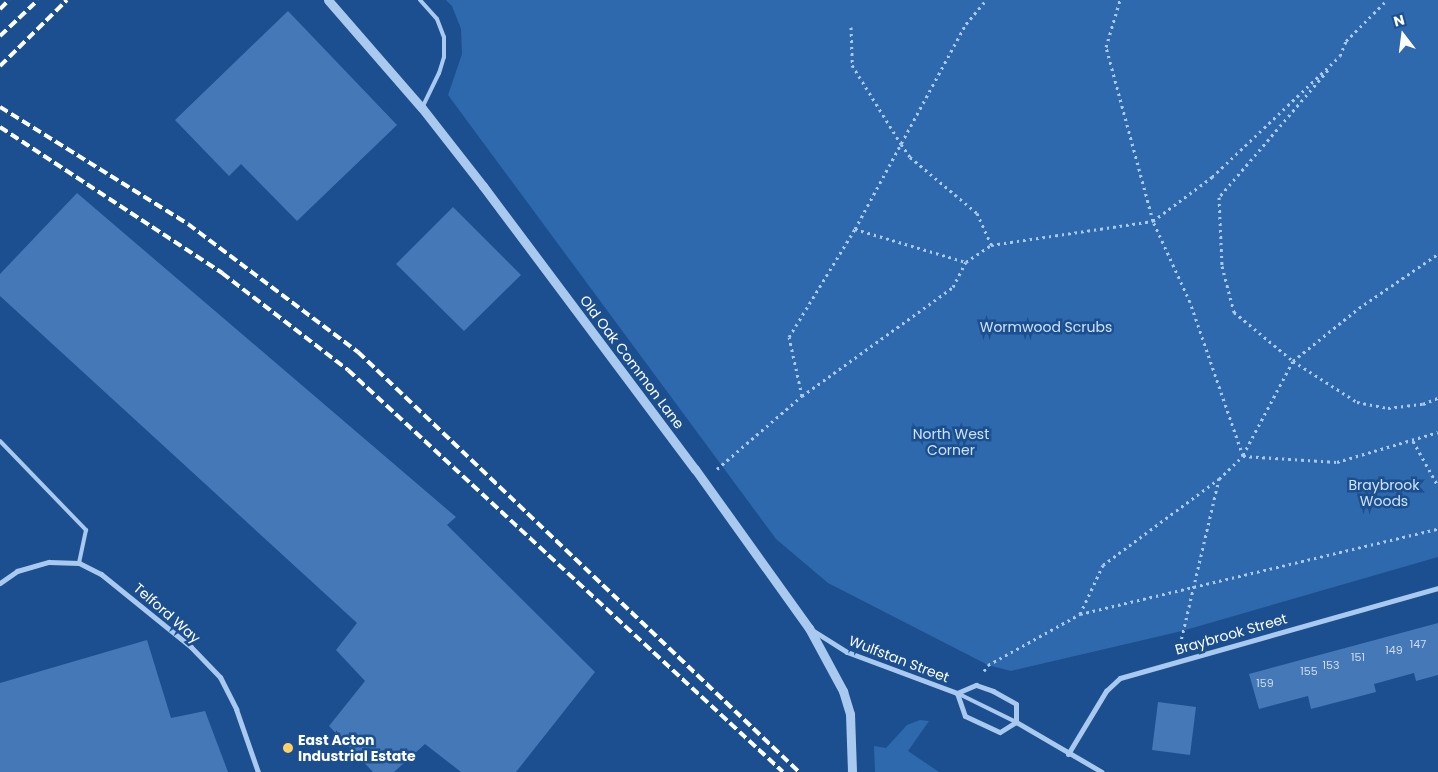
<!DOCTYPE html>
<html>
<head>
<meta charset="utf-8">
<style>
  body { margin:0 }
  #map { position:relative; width:1438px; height:772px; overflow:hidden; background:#1b4f8f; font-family:Poppins,sans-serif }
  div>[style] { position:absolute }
  .green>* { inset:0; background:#2e69ad }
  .building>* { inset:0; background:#4478b7 }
  .path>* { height:3px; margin-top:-1.5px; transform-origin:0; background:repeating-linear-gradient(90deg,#a9c9ee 0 2.5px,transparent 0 6.5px) }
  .service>* { height:4px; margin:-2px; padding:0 2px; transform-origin:2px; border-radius:2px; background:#a9c9ee }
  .minor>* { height:5px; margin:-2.5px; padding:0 2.5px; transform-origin:2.5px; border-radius:2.5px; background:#a9c9ee }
  .tertiary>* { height:9px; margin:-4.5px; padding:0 4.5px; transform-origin:4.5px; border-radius:4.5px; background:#a9c9ee }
  .rail>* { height:4px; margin-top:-2px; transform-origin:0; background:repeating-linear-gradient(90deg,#fff 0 9px,transparent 0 13px) }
  .dots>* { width:14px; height:14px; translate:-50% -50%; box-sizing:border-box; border:2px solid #1b4f8f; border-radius:50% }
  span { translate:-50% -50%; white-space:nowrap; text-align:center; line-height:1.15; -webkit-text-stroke:5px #1b4f8f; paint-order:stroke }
  .number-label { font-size:11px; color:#d0dded }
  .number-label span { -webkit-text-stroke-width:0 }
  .park-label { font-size:14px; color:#cfe3fa }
  .street-label { font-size:14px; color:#fff }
  .poi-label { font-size:14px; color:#fff; font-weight:700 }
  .left { translate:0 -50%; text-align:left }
  .north { position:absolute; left:1378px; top:10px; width:50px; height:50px; -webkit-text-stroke:4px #1b4f8f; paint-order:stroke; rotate:345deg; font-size:14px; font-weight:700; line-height:20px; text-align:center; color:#fff }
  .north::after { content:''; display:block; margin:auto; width:18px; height:22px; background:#fff; clip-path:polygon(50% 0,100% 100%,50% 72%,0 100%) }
</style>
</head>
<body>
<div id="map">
  <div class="green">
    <i style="clip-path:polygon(446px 0,1438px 0,1438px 557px,1182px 631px,1011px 671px,988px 665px,828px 583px,776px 539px,448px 95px,462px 54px,461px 29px,452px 6px)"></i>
    <i style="clip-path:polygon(920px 720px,929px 721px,908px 751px,939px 772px,875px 772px,874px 746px,886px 748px,907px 725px)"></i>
  </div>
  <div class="building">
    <i style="clip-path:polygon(288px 11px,397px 125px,297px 221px,241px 164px,229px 176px,175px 120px)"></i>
    <i style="clip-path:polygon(77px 193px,456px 517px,447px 525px,595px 672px,516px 772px,461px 772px,425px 744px,394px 772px,373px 772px,329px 726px,365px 681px,336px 650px,357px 623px,0 296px,0 274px)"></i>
    <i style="clip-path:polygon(453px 207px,521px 275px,464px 331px,396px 264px)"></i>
    <i style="clip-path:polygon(1438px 623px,1438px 675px,1416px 681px,1414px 673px,1374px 684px,1376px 692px,1311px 709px,1308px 696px,1259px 709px,1249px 674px)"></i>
    <i style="clip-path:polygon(147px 640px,171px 718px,205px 711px,228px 772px,0 772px,0 683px)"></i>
    <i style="clip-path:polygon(1158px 702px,1196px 707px,1190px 755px,1152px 750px)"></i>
  </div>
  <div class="path">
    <i style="left:851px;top:27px;width:38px;rotate:88deg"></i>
    <i style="left:852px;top:65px;width:93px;rotate:58.2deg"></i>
    <i style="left:901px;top:144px;width:16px;rotate:55deg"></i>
    <i style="left:910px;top:157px;width:87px;rotate:39.9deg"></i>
    <i style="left:977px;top:213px;width:35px;rotate:66deg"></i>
    <i style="left:1328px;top:70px;width:167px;rotate:130.6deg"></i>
    <i style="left:1219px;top:197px;width:69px;rotate:87.5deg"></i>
    <i style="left:1222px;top:266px;width:48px;rotate:75.4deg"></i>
    <i style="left:1234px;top:312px;width:77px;rotate:39.7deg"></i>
    <i style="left:1293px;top:361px;width:76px;rotate:32.6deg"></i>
    <i style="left:1357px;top:402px;width:32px;rotate:11deg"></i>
    <i style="left:1388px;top:408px;width:35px;rotate:-7deg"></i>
    <i style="left:1423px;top:404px;width:16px;rotate:-22deg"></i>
    <i style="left:855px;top:229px;width:116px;rotate:16.6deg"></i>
    <i style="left:802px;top:396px;width:60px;rotate:-102.4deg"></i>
    <i style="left:789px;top:337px;width:127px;rotate:-58.6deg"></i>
    <i style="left:855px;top:229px;width:233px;rotate:-61.6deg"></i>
    <i style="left:966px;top:24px;width:31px;rotate:-50deg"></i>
    <i style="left:1413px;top:441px;width:51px;rotate:60.9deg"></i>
    <i style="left:1243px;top:455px;width:106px;rotate:-62deg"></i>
    <i style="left:1293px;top:361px;width:85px;rotate:-38.8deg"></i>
    <i style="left:1359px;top:308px;width:96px;rotate:-34.4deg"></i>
    <i style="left:1243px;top:456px;width:163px;rotate:-109deg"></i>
    <i style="left:1190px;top:302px;width:89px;rotate:-114.6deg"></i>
    <i style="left:1153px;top:221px;width:74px;rotate:-36.7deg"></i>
    <i style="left:1212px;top:177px;width:176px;rotate:-43.4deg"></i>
    <i style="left:1340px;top:56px;width:16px;rotate:-68deg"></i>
    <i style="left:1346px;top:41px;width:58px;rotate:-45deg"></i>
    <i style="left:717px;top:469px;width:112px;rotate:-40.7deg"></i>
    <i style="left:802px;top:396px;width:186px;rotate:-35.8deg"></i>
    <i style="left:953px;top:287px;width:28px;rotate:-63deg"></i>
    <i style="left:966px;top:262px;width:30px;rotate:-34deg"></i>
    <i style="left:991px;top:245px;width:164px;rotate:-8.4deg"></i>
    <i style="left:1153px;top:221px;width:180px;rotate:-105.1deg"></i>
    <i style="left:1106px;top:47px;width:49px;rotate:-73.4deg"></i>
    <i style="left:1080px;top:614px;width:368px;rotate:-13.4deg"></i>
    <i style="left:1180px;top:645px;width:171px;rotate:-76.8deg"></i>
    <i style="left:984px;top:671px;width:7px;rotate:-56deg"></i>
    <i style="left:988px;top:665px;width:105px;rotate:-29deg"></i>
    <i style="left:1080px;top:614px;width:54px;rotate:-64.9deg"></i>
    <i style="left:1103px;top:565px;width:144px;rotate:-36.6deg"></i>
    <i style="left:1219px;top:479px;width:33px;rotate:-44deg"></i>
    <i style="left:1243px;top:456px;width:94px;rotate:3.7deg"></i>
    <i style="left:1337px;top:462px;width:105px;rotate:-16.5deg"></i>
  </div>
  <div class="service">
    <i style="left:420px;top:0;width:25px;rotate:48deg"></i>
    <i style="left:437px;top:19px;width:19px;rotate:69deg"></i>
    <i style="left:444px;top:37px;width:20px;rotate:90deg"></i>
    <i style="left:444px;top:57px;width:17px;rotate:107deg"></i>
    <i style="left:439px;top:73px;width:37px;rotate:116deg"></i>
    <i style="left:0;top:441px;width:124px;rotate:46deg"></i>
    <i style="left:86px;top:530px;width:34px;rotate:102deg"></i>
    <i style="left:957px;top:693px;width:66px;rotate:26.2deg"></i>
  </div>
  <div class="minor">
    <i style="left:0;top:583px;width:21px;rotate:-35deg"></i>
    <i style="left:17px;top:571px;width:33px;rotate:-16deg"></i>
    <i style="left:49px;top:562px;width:30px;rotate:2deg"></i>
    <i style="left:79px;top:563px;width:25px;rotate:27deg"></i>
    <i style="left:101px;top:574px;width:116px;rotate:39deg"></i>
    <i style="left:191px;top:647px;width:42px;rotate:46deg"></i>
    <i style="left:220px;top:677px;width:36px;rotate:63deg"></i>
    <i style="left:236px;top:709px;width:67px;rotate:70.8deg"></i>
    <i style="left:812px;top:630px;width:41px;rotate:32.2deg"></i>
    <i style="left:847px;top:652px;width:117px;rotate:20.4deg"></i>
    <i style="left:957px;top:693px;width:21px;rotate:-23deg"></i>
    <i style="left:976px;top:685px;width:18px;rotate:19deg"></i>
    <i style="left:993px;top:691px;width:26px;rotate:29deg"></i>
    <i style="left:1016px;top:704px;width:18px;rotate:90deg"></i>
    <i style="left:957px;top:693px;width:24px;rotate:71deg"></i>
    <i style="left:965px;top:716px;width:38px;rotate:25deg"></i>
    <i style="left:1000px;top:732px;width:19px;rotate:-32deg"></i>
    <i style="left:1016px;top:722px;width:99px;rotate:30.2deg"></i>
    <i style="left:1068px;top:754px;width:74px;rotate:-58.9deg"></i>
    <i style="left:1106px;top:691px;width:19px;rotate:-43deg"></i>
    <i style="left:1120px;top:678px;width:330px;rotate:-15.8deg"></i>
  </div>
  <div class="tertiary">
    <i style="left:328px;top:0;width:143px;rotate:49deg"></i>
    <i style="left:422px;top:108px;width:99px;rotate:52deg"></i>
    <i style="left:483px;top:186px;width:354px;rotate:53.2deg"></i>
    <i style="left:695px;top:469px;width:196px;rotate:54.4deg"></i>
    <i style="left:809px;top:628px;width:72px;rotate:61.6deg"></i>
    <i style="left:843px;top:691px;width:24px;rotate:73deg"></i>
    <i style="left:850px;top:714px;width:58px;rotate:88deg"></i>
  </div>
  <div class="rail">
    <i style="left:0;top:9px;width:13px;rotate:-45deg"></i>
    <i style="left:0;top:36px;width:52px;rotate:-43.5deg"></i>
    <i style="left:0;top:66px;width:94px;rotate:-44.6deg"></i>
    <i style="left:0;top:107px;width:221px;rotate:31.9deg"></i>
    <i style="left:188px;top:224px;width:213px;rotate:37deg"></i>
    <i style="left:358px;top:352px;width:609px;rotate:43.6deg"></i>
    <i style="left:0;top:127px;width:266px;rotate:33.3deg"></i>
    <i style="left:222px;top:273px;width:159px;rotate:37.6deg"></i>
    <i style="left:348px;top:370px;width:592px;rotate:42.74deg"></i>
  </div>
  <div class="dots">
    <i style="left:288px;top:748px;background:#ffd166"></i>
  </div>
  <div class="number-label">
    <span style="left:1418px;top:644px">147</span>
    <span style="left:1394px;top:650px">149</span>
    <span style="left:1358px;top:657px">151</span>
    <span style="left:1331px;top:665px">153</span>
    <span style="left:1309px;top:671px">155</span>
    <span style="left:1265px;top:683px">159</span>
  </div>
  <div class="park-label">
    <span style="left:1046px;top:327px">Wormwood Scrubs</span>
    <span style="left:951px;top:442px">North West<br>Corner</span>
    <span style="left:1384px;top:493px">Braybrook<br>Woods</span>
  </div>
  <div class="street-label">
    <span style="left:632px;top:362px;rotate:53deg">Old Oak Common Lane</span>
    <span style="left:167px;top:613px;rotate:41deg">Telford Way</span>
    <span style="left:1231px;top:634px;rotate:-16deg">Braybrook Street</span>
    <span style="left:899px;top:659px;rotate:21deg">Wulfstan Street</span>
  </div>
  <div class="poi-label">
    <span class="left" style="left:298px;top:748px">East Acton<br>Industrial Estate</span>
  </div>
  <div class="north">N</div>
</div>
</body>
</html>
